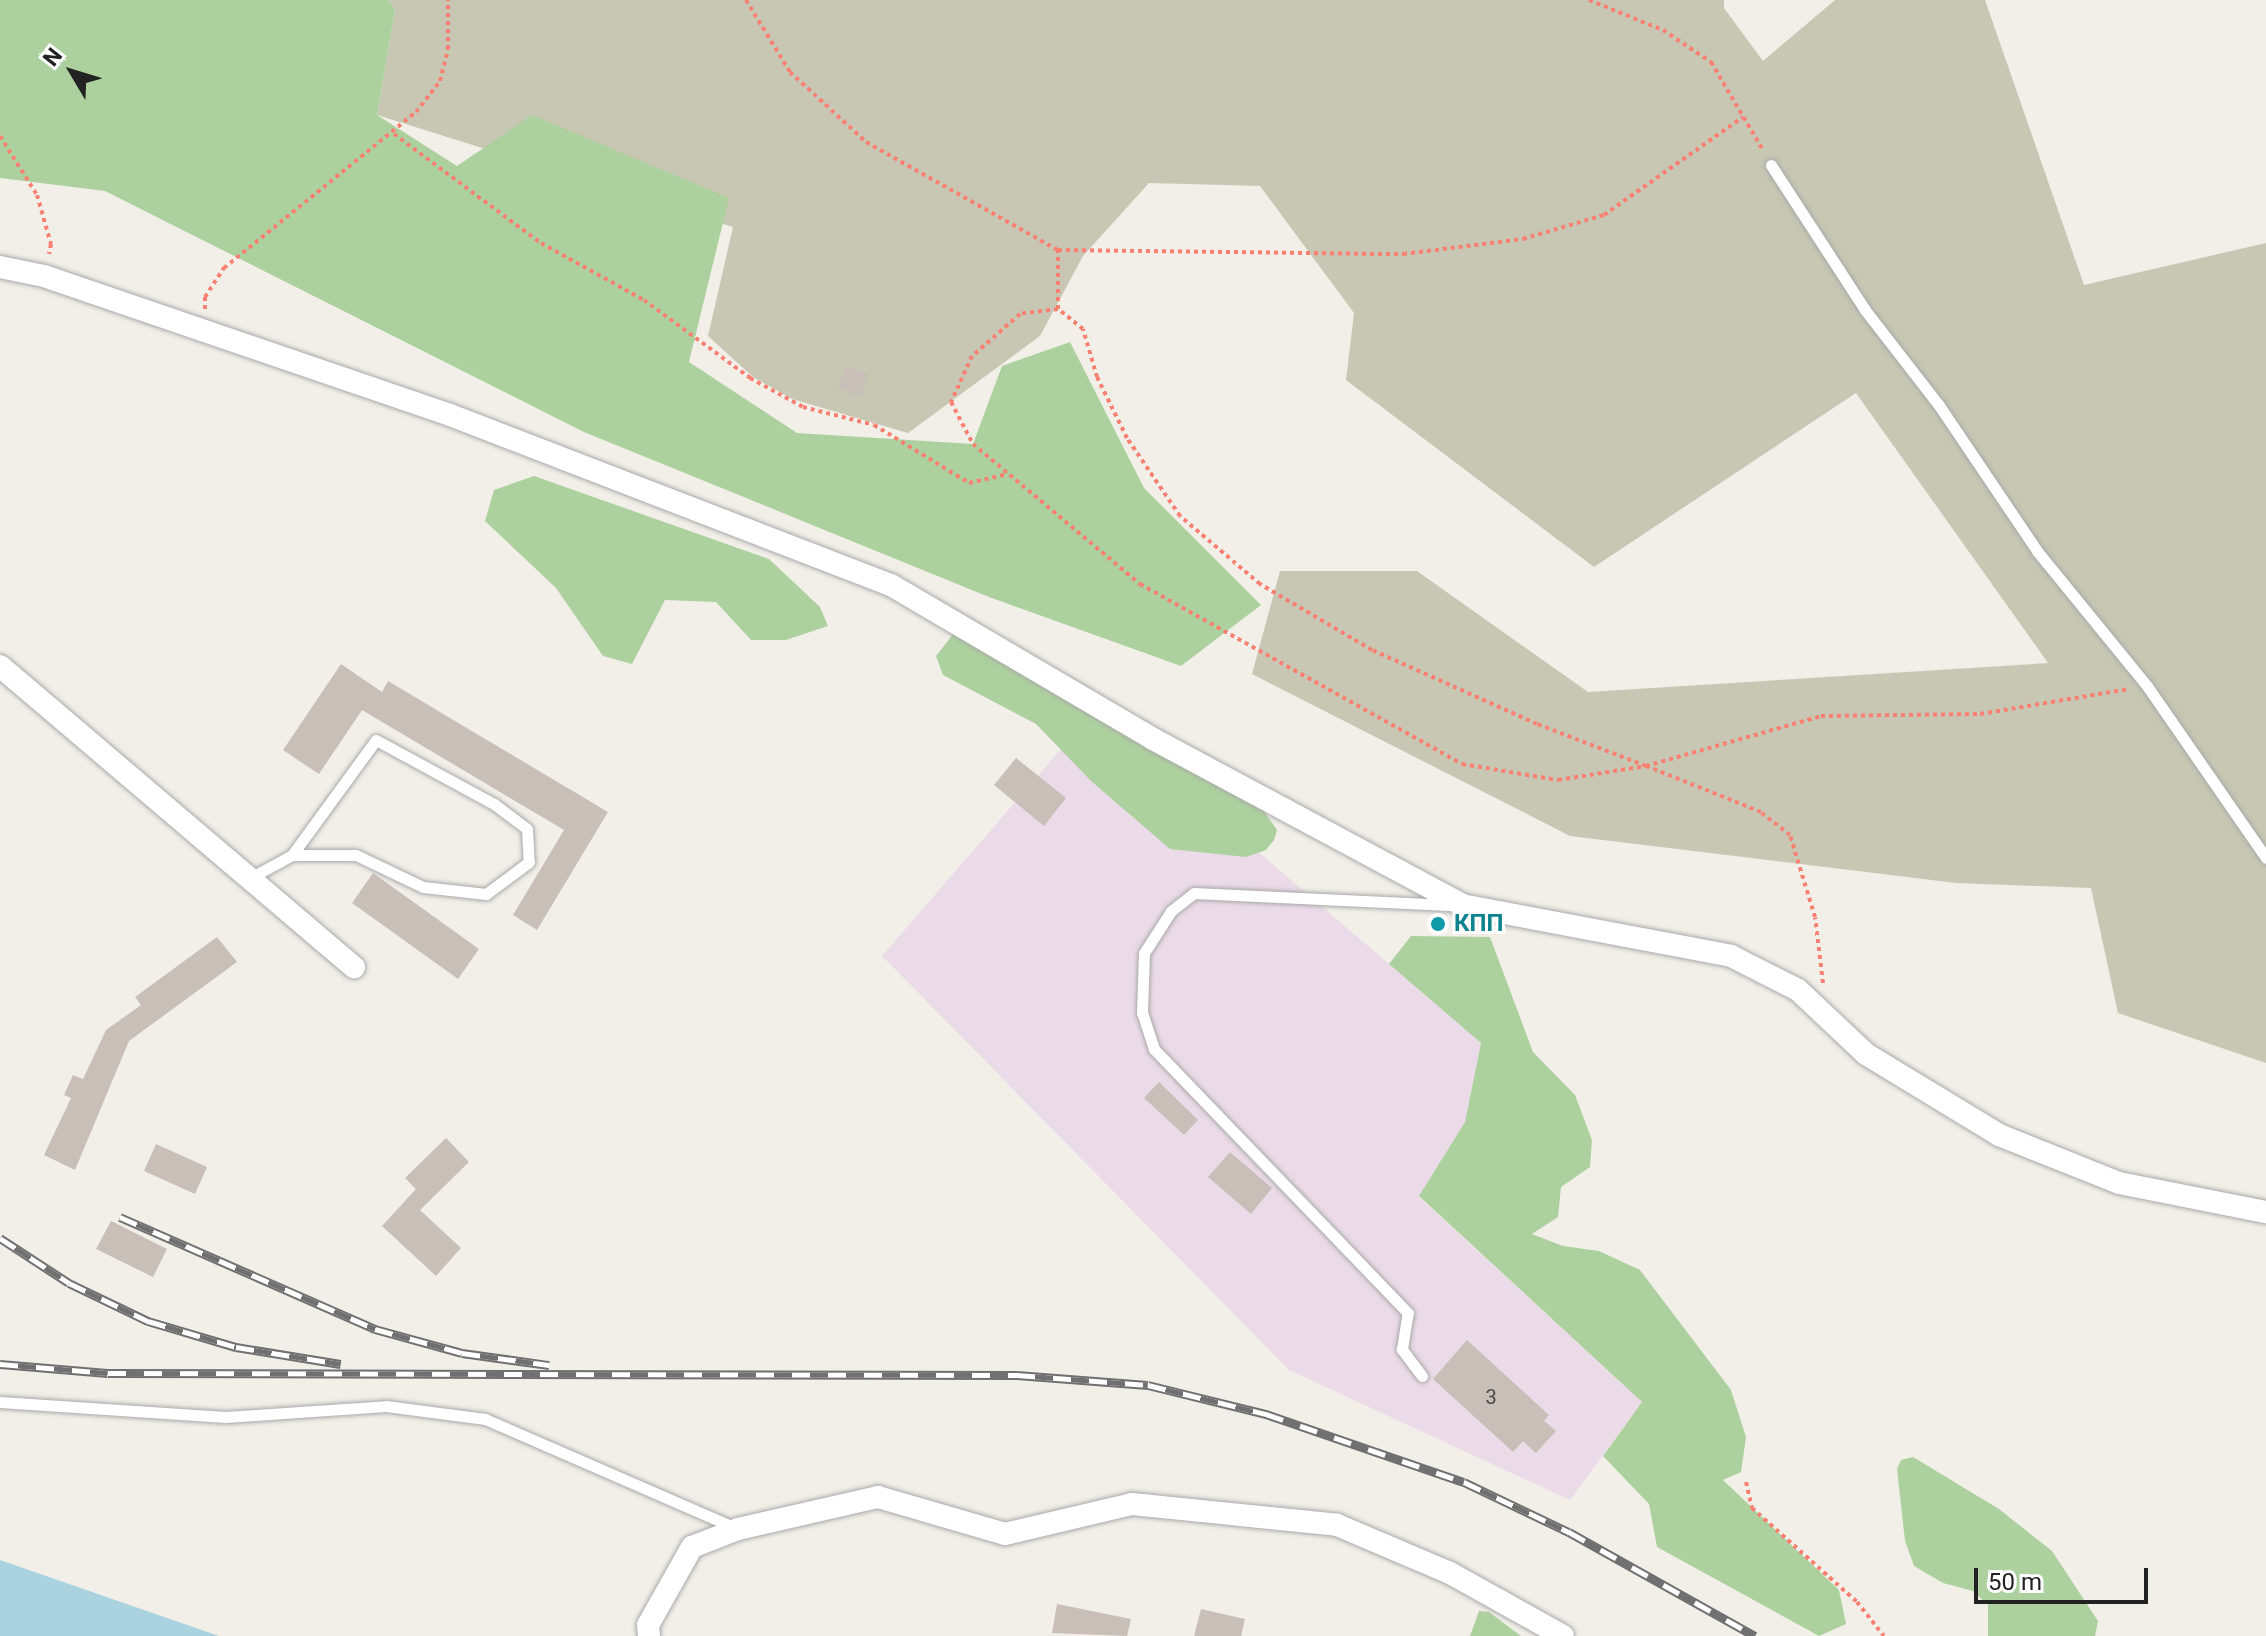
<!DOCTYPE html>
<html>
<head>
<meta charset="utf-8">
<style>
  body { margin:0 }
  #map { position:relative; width:2266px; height:1636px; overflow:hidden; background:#f2efe9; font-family:Roboto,sans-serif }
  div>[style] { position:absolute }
  .industrial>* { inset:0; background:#ebdbe8 }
  .construction>* { inset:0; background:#c7c7b4 }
  .forest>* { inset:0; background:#add19e }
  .water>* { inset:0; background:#aad3df }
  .building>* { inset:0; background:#c7bfb8 }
  .path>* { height:4px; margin-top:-2px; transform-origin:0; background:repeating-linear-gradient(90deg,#fa8072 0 4px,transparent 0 8px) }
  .roads { filter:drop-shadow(0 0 2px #a9a9a9) drop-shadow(0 0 2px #a9a9a9) }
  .service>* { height:11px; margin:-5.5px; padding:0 5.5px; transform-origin:5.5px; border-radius:5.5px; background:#fff }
  .minor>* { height:22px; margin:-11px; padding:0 11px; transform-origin:11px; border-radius:11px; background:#fff }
  .rail>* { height:9px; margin-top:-4.5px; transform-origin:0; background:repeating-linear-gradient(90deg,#fff 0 18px,#707070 0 36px); box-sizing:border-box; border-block:2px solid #707070 }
  .dots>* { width:22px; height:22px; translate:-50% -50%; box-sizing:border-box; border:4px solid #fff; border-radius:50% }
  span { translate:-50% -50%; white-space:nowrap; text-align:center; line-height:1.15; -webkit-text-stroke:6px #fff; paint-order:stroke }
  .number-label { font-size:20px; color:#4b4948 }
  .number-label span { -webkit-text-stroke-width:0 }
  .culture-label { font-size:24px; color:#0d838f; font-weight:700 }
  .left { translate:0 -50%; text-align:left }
  .north { position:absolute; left:32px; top:32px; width:80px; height:80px; -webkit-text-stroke:6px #fff; paint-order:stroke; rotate:308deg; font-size:22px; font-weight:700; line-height:32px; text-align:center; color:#222 }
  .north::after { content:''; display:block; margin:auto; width:28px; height:36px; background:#222; clip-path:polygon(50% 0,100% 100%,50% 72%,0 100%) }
  .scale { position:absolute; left:1974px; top:1568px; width:174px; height:36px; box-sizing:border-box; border:4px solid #222; border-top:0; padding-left:10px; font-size:24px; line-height:28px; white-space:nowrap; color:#222; -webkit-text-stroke:6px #fff; paint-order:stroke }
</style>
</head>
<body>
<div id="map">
  <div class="industrial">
    <i style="clip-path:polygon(1094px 711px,1481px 1043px,1465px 1122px,1419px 1197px,1642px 1402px,1570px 1500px,1289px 1370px,882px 956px)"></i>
  </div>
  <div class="construction">
    <i style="clip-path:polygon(388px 0,1724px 0,1724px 8px,1763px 61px,1835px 0,1985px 0,2084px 285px,2266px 243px,2266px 1063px,2118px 1013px,2091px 888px,1956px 883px,1570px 836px,1252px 674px,1280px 571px,1417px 571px,1588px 692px,2048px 663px,1856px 393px,1594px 567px,1346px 380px,1354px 313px,1260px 186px,1149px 183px,1083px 256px,1040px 336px,908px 433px,792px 399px,753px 377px,708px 336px,733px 227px,377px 115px,395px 10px)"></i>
  </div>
  <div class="forest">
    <i style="clip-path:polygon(0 0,388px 0,395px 10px,377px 115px,457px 166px,532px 115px,729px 198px,689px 362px,797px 433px,973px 444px,1002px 366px,1070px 342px,1144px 488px,1261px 605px,1181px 666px,989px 597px,584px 432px,105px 191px,0 178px)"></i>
    <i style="clip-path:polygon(534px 476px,769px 559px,820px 607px,828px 626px,786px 640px,751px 640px,716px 602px,665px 600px,632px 664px,603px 656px,556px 588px,485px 521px,494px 490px)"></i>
    <i style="clip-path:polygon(954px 633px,1263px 810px,1277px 830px,1274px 840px,1266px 850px,1246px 857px,1170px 849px,1091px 781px,1036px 724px,943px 675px,936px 656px)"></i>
    <i style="clip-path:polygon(1411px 936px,1490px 937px,1533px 1052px,1575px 1095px,1592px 1140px,1590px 1167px,1561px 1187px,1558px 1217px,1532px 1234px,1563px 1246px,1599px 1251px,1640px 1270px,1731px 1390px,1746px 1437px,1741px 1472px,1723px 1480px,1839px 1590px,1846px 1624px,1819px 1636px,1657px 1547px,1649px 1504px,1603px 1456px,1642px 1402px,1419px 1196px,1465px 1122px,1481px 1043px,1389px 964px)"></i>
    <i style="clip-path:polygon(1913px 1457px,1999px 1509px,2052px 1551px,2098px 1621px,2095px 1636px,1988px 1636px,1988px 1605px,1973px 1591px,1943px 1583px,1914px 1566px,1905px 1541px,1897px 1469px,1901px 1460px)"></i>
    <i style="clip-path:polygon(1479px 1611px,1489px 1612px,1521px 1636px,1470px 1636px)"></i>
  </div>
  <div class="water">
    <i style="clip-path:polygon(0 1560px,219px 1636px,0 1636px)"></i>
  </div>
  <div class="building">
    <i style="clip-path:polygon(846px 366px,868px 374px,860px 396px,838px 388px)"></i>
    <i style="clip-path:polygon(341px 664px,382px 692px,388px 681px,608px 812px,537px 930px,513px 915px,564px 830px,362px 710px,319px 774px,283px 750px)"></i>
    <i style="clip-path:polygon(1016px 758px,1066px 798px,1044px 826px,994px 785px)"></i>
    <i style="clip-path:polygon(373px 873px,479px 949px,458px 979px,352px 903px)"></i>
    <i style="clip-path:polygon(217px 937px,237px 962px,129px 1041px,75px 1170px,44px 1155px,71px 1098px,64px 1095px,73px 1075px,83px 1079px,106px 1030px,141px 1005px,135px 997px)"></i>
    <i style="clip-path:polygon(1159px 1082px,1198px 1120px,1184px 1135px,1144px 1098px)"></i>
    <i style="clip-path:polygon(446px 1138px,469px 1162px,420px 1210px,461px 1248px,436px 1276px,382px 1226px,416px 1189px,405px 1178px)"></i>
    <i style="clip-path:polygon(156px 1144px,207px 1167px,195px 1194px,144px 1171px)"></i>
    <i style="clip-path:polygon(1230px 1152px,1272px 1188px,1251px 1214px,1208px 1177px)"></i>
    <i style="clip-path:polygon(111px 1221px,167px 1249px,153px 1277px,96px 1249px)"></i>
    <i style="clip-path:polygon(1467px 1340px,1549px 1415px,1544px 1421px,1556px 1431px,1536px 1453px,1523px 1441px,1513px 1452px,1433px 1379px)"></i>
    <i style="clip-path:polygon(1057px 1604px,1131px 1619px,1127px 1636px,1052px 1633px)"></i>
    <i style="clip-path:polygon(1201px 1609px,1245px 1619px,1241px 1636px,1194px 1636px)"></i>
  </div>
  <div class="path">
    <i style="left:746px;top:0;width:84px;rotate:58.6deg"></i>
    <i style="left:790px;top:72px;width:103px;rotate:42.6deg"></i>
    <i style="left:866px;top:142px;width:220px;rotate:29.4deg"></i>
    <i style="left:1589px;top:0;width:80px;rotate:22.1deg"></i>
    <i style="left:1663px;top:30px;width:58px;rotate:33.7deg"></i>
    <i style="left:1711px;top:62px;width:104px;rotate:59.5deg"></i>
    <i style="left:394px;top:134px;width:183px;rotate:36.6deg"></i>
    <i style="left:541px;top:243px;width:118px;rotate:29deg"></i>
    <i style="left:644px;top:300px;width:132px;rotate:36.3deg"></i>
    <i style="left:750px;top:378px;width:60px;rotate:28.7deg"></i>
    <i style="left:803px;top:407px;width:73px;rotate:14.2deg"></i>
    <i style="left:874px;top:425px;width:111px;rotate:31.4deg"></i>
    <i style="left:969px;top:483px;width:39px;rotate:-13deg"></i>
    <i style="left:0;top:136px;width:70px;rotate:57.9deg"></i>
    <i style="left:37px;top:195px;width:51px;rotate:74.1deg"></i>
    <i style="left:51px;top:244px;width:10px;rotate:101deg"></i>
    <i style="left:205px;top:309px;width:12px;rotate:-90deg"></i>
    <i style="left:205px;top:297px;width:35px;rotate:-57deg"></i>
    <i style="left:224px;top:268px;width:247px;rotate:-39.1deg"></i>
    <i style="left:416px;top:112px;width:39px;rotate:-52deg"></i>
    <i style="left:440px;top:81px;width:33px;rotate:-76deg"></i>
    <i style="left:448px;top:49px;width:49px;rotate:-90deg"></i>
    <i style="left:1058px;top:309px;width:59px;rotate:-90deg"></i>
    <i style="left:1058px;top:250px;width:345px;rotate:0.7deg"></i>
    <i style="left:1403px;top:254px;width:121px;rotate:-7.1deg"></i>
    <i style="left:1523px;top:239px;width:84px;rotate:-16.5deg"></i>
    <i style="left:1604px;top:215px;width:170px;rotate:-35.2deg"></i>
    <i style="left:1823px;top:983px;width:66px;rotate:-96.9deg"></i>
    <i style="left:1815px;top:917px;width:86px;rotate:-107deg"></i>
    <i style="left:1790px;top:835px;width:37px;rotate:-142deg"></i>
    <i style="left:1761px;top:812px;width:124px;rotate:-158.2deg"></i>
    <i style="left:1646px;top:766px;width:117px;rotate:-158.9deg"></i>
    <i style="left:1537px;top:724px;width:181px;rotate:-155.8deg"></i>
    <i style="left:1372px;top:650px;width:130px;rotate:-149.5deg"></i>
    <i style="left:1260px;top:584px;width:105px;rotate:-139.6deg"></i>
    <i style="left:1180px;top:516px;width:94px;rotate:-124.2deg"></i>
    <i style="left:1127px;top:438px;width:68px;rotate:-116.2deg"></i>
    <i style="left:1097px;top:377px;width:50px;rotate:-106.3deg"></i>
    <i style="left:1083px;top:329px;width:32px;rotate:-141deg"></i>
    <i style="left:1058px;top:309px;width:38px;rotate:173deg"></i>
    <i style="left:1020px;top:314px;width:64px;rotate:138.8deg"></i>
    <i style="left:972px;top:356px;width:51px;rotate:114.5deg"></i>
    <i style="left:951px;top:402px;width:47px;rotate:62.4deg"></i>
    <i style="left:973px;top:444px;width:218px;rotate:40deg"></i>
    <i style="left:1140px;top:584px;width:369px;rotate:29.2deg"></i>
    <i style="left:1462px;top:764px;width:97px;rotate:9.5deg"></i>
    <i style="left:1558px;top:780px;width:89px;rotate:-9deg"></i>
    <i style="left:1646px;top:766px;width:182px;rotate:-15.9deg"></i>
    <i style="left:1821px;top:716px;width:159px;rotate:-0.7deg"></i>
    <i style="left:1980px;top:714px;width:151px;rotate:-9.5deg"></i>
    <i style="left:1746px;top:1482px;width:27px;rotate:77deg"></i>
    <i style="left:1752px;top:1508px;width:141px;rotate:41.8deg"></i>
    <i style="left:1857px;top:1602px;width:43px;rotate:51.5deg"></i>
  </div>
  <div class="roads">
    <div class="service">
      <i style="left:1771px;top:165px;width:173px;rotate:57deg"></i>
      <i style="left:1865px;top:310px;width:119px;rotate:52.2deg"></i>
      <i style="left:1938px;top:404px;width:177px;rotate:56deg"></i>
      <i style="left:2037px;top:551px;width:174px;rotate:50.8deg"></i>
      <i style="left:2147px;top:686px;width:209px;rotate:55.3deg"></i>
      <i style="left:250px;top:878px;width:48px;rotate:-28.7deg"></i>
      <i style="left:292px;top:855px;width:142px;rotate:-53.9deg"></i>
      <i style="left:376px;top:740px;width:134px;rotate:28.5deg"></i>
      <i style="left:494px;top:804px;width:41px;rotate:37.1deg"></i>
      <i style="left:527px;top:829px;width:33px;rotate:87deg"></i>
      <i style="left:529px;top:862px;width:54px;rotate:143.3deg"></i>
      <i style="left:486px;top:894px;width:63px;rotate:-173.7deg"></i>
      <i style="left:423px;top:887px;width:74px;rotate:-154.5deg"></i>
      <i style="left:356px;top:855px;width:64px;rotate:180deg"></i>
      <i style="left:1422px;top:1376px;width:34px;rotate:-127deg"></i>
      <i style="left:1402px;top:1349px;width:36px;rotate:-81deg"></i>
      <i style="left:1408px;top:1313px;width:366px;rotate:-133.9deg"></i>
      <i style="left:1154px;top:1049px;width:38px;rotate:-108deg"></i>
      <i style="left:1142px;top:1013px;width:60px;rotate:-88.1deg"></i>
      <i style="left:1144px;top:953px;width:50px;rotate:-57.3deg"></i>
      <i style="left:1171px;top:911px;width:29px;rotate:-38deg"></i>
      <i style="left:1194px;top:893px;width:255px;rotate:2.7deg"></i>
      <i style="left:0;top:1402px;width:226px;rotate:3.8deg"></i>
      <i style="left:226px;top:1417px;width:160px;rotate:-3.9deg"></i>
      <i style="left:386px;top:1406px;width:100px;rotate:7.5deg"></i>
      <i style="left:485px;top:1419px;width:276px;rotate:23.5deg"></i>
    </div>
    <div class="minor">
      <i style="left:0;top:267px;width:45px;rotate:11.6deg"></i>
      <i style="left:44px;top:276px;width:429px;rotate:18.9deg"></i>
      <i style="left:450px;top:415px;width:473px;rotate:21.1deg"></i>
      <i style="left:891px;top:585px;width:304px;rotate:30.4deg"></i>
      <i style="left:1153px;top:739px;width:351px;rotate:28.2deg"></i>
      <i style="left:1462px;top:905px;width:274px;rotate:10.7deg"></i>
      <i style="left:1731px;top:956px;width:75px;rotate:26.9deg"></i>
      <i style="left:1798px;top:990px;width:93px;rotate:43.3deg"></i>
      <i style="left:1866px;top:1054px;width:156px;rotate:31.3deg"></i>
      <i style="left:1999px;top:1135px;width:129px;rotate:21.8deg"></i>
      <i style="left:2119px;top:1183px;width:150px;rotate:11.2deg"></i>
      <i style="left:0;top:666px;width:465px;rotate:40.4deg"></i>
      <i style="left:649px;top:1636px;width:11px;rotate:-95deg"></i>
      <i style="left:648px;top:1625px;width:90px;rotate:-60.6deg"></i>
      <i style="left:692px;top:1547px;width:49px;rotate:-21.4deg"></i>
      <i style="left:738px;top:1529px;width:144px;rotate:-12.9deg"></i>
      <i style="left:878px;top:1497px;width:132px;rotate:16.2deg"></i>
      <i style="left:1005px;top:1534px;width:130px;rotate:-13.3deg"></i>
      <i style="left:1132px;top:1504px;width:206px;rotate:5.8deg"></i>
      <i style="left:1337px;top:1525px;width:123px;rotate:23deg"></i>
      <i style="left:1450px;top:1573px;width:129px;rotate:29.1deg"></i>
    </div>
  </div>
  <div class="rail">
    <i style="left:120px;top:1217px;width:279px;rotate:23.7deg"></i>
    <i style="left:375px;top:1329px;width:90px;rotate:15.4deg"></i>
    <i style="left:462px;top:1353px;width:88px;rotate:7.9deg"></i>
    <i style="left:0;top:1238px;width:82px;rotate:33.1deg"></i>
    <i style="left:69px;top:1283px;width:88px;rotate:25.7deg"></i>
    <i style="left:148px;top:1321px;width:92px;rotate:16.5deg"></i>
    <i style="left:236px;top:1347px;width:106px;rotate:9.2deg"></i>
    <i style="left:0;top:1364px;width:108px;rotate:4.8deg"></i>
    <i style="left:108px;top:1373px;width:909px;rotate:0.13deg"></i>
    <i style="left:1017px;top:1375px;width:131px;rotate:4.4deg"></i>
    <i style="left:1148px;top:1385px;width:122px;rotate:13.8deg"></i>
    <i style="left:1266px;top:1414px;width:209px;rotate:19deg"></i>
    <i style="left:1464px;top:1482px;width:116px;rotate:25.5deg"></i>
    <i style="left:1569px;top:1532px;width:213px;rotate:29.2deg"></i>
  </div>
  <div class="dots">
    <i style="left:1438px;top:924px;background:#0f9aa8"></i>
  </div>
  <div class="number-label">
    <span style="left:1491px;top:1397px">3</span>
  </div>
  <div class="culture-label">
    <span class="left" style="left:1454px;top:924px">КПП</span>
  </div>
  <div class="north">N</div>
  <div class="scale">50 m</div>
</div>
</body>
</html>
